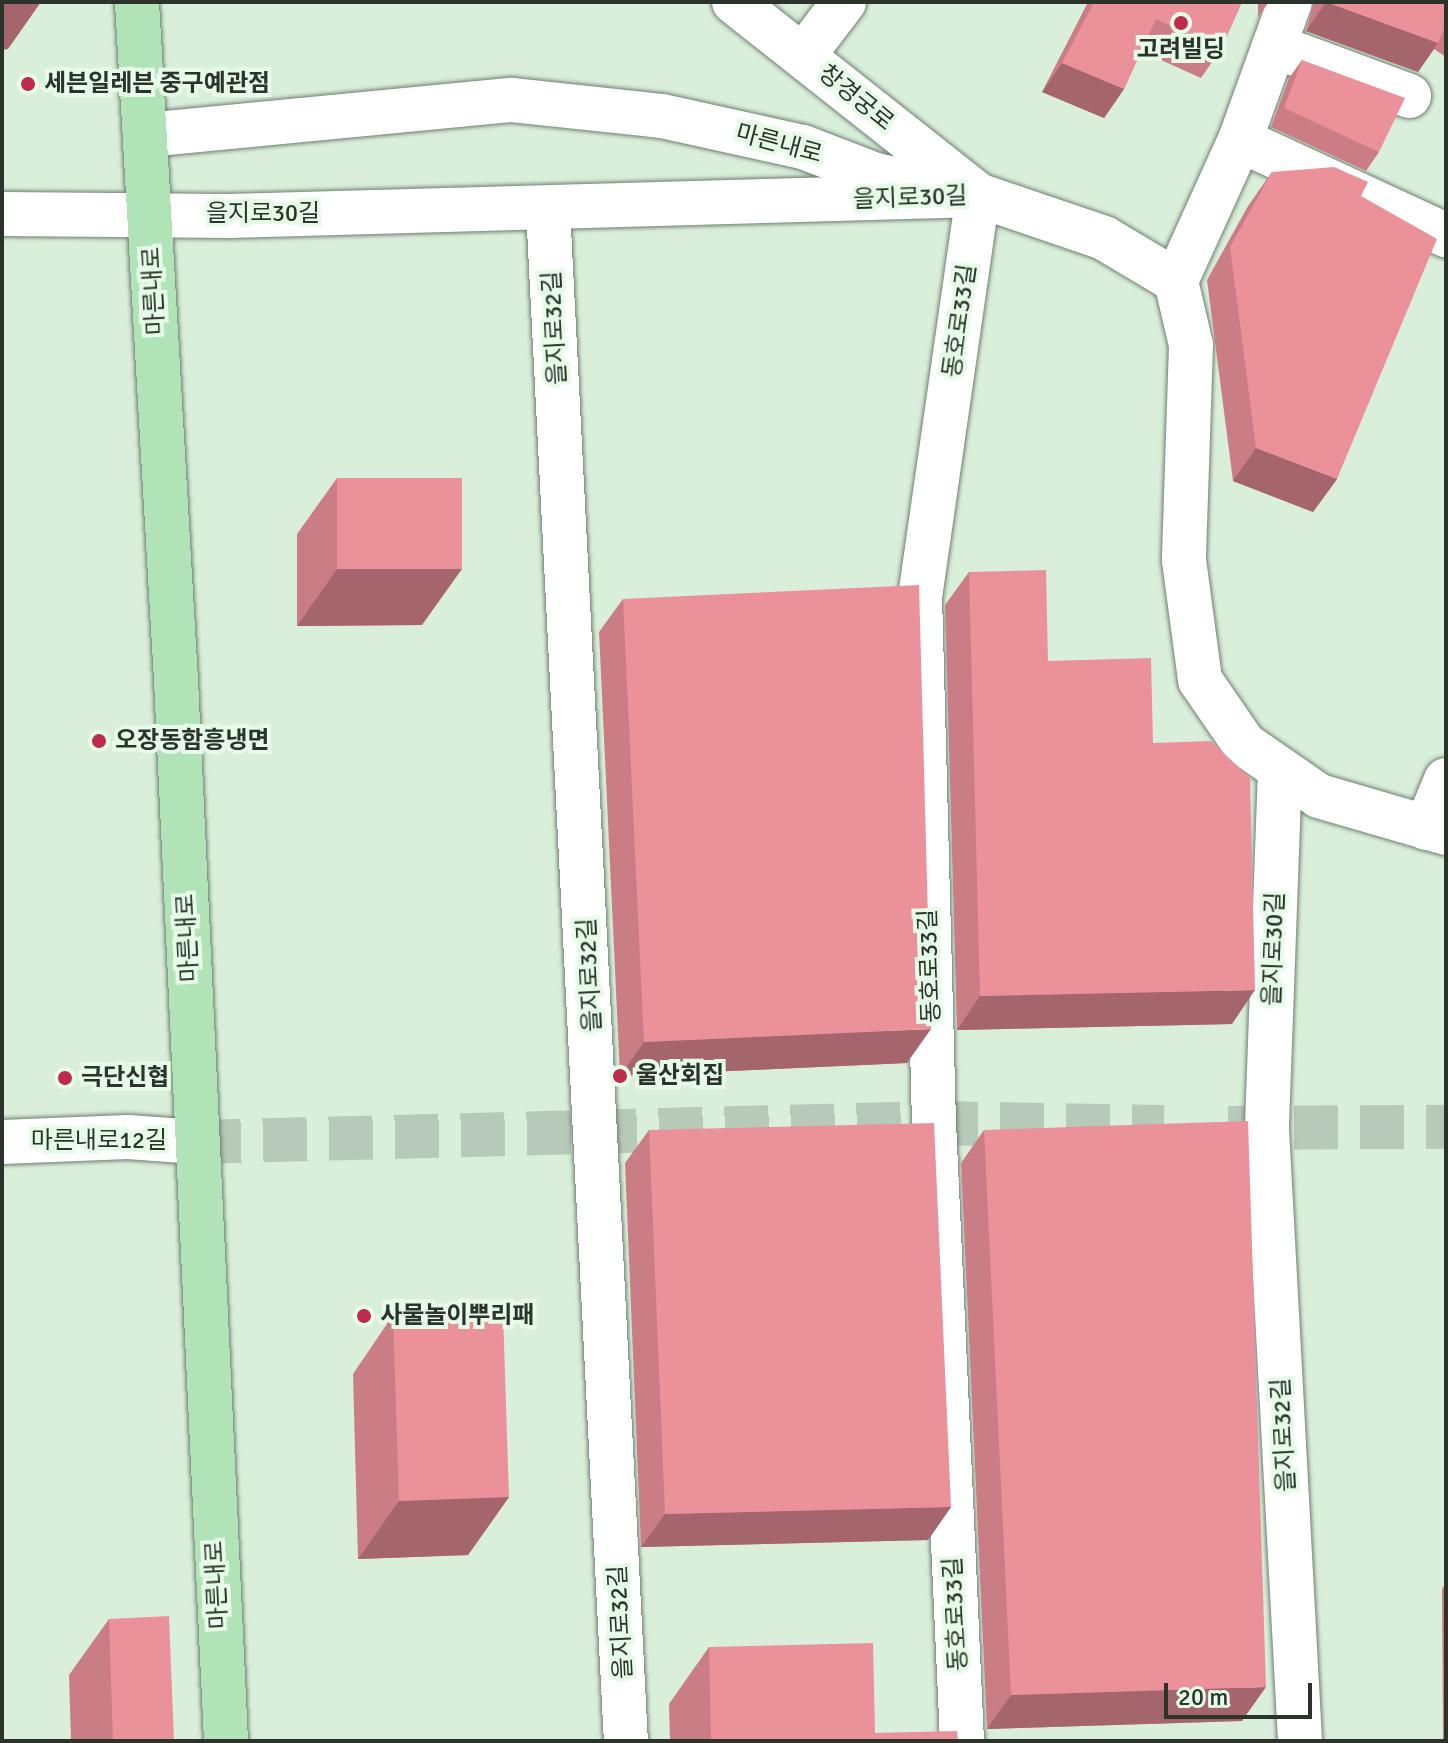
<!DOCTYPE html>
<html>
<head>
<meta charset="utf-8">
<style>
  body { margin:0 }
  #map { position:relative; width:1448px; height:1743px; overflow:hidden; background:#daefdb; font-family:Signika,"Noto Sans KR",sans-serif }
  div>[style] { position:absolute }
  .minor-tunnel>* { height:44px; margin-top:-22px; transform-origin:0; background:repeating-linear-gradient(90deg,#b7c9b8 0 44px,transparent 0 66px) }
  .roads { filter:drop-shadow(0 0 2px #6d806e) drop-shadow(0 0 2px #6d806e) }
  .minor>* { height:44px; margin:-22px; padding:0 22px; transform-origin:22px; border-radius:22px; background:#fff }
  .major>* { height:44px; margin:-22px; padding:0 22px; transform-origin:22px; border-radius:22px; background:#b0e3b5 }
  .wall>* { inset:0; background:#ca7d84 }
  .shaded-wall>* { inset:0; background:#a4666c }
  .building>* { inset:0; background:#eb919a }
  .dots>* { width:22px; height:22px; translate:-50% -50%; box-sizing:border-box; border:4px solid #e7fce8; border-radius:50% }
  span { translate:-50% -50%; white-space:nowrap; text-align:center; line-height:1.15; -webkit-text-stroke:8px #e7fce8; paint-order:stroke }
  .poi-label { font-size:24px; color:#2b332b; font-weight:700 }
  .left { translate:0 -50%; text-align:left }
  .street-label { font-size:24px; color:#2b332b }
  .frame { position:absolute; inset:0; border:4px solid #2b332b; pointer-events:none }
  .scale { position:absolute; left:1164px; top:1683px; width:148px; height:36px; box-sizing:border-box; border:4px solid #2b332b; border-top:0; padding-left:10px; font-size:24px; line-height:28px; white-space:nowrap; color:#2b332b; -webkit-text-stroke:6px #e7fce8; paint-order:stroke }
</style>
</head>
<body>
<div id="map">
  <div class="minor-tunnel">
    <i style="left:1228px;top:1128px;width:218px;rotate:-0.3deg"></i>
    <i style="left:197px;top:1142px;width:737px;rotate:-1.48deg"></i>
    <i style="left:934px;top:1123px;width:230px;rotate:1deg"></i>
  </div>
  <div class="roads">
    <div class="minor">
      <i style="left:734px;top:2px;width:311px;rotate:38.3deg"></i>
      <i style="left:1274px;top:46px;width:144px;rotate:20.3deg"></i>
      <i style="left:803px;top:56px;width:68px;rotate:-52.8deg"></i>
      <i style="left:146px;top:135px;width:368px;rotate:-5.5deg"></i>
      <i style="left:512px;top:100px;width:151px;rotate:6.1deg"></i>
      <i style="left:662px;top:116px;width:144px;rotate:12.4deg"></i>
      <i style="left:803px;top:147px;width:78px;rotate:21deg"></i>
      <i style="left:876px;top:175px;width:38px;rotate:12deg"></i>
      <i style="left:1240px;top:140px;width:227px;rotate:24.8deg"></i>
      <i style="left:548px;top:209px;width:1534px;rotate:87.09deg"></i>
      <i style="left:2px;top:214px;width:227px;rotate:0.5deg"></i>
      <i style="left:229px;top:216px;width:749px;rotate:-1.61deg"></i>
      <i style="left:978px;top:195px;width:133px;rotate:18.8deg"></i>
      <i style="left:1104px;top:238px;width:84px;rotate:30.8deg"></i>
      <i style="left:1176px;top:281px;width:66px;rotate:76.8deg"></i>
      <i style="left:1191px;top:345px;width:215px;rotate:91.9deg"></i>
      <i style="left:1184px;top:560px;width:121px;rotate:82.4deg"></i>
      <i style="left:1200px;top:680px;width:78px;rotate:55.5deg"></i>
      <i style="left:1244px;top:744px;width:91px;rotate:34.7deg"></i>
      <i style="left:1319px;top:796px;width:132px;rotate:16.2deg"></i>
      <i style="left:1176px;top:281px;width:155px;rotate:-65.6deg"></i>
      <i style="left:1240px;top:140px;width:147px;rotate:-70.1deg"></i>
      <i style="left:1280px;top:770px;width:359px;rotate:92.1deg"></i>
      <i style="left:1267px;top:1129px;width:613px;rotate:86.91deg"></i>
      <i style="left:1426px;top:828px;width:52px;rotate:-67.4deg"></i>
      <i style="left:2px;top:1142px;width:126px;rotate:-2.3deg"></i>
      <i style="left:128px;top:1137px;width:69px;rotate:4.1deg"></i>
      <i style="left:962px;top:1741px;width:619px;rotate:-92.59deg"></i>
      <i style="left:934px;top:1123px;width:526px;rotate:-91.52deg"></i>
      <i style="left:920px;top:597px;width:406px;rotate:-81.8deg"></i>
    </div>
    <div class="major">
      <i style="left:137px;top:2px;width:679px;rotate:86.71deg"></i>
      <i style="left:176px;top:680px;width:1062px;rotate:87.3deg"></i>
    </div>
  </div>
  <div class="wall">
    <i style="clip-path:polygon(1088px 2px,1242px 2px,1221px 49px,1201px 78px,1141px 51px,1124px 89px,1104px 118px,1042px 92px)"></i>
    <i style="clip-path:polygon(1258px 2px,1269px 2px,1258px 17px)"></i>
    <i style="clip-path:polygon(1314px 2px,1446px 2px,1446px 57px,1434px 49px,1418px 72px,1306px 31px)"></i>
    <i style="clip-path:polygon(1302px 60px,1379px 152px,1366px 171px,1271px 127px,1289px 78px)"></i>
    <i style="clip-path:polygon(1272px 172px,1361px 196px,1337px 479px,1313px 512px,1233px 481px,1207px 280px,1248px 206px)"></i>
    <i style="clip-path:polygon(337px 478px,422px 625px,297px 626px,297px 534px)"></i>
    <i style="clip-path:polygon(969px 572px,1048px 661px,1153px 743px,1232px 1024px,957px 1030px,945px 605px)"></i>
    <i style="clip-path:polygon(623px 599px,907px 1063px,620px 1076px,599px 632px)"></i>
    <i style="clip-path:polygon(649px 1130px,951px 1507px,928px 1540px,641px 1547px,625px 1163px)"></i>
    <i style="clip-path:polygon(984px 1130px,1242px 1721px,987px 1729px,961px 1163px)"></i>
    <i style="clip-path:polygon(393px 1315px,509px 1497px,468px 1555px,358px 1559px,353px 1374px)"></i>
    <i style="clip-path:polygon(1446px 1583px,1446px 1741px,1443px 1741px,1442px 1589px)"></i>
    <i style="clip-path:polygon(109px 1619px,174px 1741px,71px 1741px,69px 1675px)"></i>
    <i style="clip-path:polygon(709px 1647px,875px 1733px,958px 1741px,670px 1741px,669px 1704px)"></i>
  </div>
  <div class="shaded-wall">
    <i style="clip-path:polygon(2px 2px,41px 2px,8px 49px,2px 50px)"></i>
    <i style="clip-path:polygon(1326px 2px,1438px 43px,1418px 72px,1306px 31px)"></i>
    <i style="clip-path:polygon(1062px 63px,1124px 89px,1104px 118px,1042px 92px)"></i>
    <i style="clip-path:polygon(1256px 448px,1337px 479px,1313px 512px,1233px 481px)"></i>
    <i style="clip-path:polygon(337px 569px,462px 569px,422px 625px,297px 626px)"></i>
    <i style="clip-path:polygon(1255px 990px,1232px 1024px,957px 1030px,980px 996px)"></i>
    <i style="clip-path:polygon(931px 1029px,907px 1063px,620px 1076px,644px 1042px)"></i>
    <i style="clip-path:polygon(509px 1497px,468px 1555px,358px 1559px,399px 1501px)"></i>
    <i style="clip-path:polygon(951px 1507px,928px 1540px,641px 1547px,665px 1514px)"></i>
    <i style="clip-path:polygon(1266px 1687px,1242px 1721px,987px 1729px,1011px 1695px)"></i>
  </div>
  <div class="building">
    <i style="clip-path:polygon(1094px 2px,1242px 2px,1221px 49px,1156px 19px,1124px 89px,1062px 63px)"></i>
    <i style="clip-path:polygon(1326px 2px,1446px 2px,1446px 24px,1438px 43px)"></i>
    <i style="clip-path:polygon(1302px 60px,1405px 98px,1379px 152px,1284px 108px)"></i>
    <i style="clip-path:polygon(1334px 167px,1368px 182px,1361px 196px,1437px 239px,1337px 479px,1256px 448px,1230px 247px,1272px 172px)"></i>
    <i style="clip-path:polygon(337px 478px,462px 478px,462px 569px,337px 569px)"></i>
    <i style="clip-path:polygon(1046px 570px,1048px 661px,1151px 658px,1153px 743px,1211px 741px,1250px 778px,1255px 990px,980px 996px,969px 572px)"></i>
    <i style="clip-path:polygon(919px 585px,931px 1029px,644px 1042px,623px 599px)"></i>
    <i style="clip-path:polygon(1248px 1121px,1266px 1687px,1011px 1695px,984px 1130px)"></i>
    <i style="clip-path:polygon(934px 1123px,951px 1507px,665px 1514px,649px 1130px)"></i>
    <i style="clip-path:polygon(503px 1312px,509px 1497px,399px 1501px,393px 1315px)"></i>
    <i style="clip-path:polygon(169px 1616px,174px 1741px,113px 1741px,109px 1619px)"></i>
    <i style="clip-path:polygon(873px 1643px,875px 1733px,957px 1731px,958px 1741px,711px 1741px,709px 1647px)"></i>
  </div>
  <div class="dots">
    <i style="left:1181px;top:23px;background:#bc2b4c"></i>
    <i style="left:28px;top:84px;background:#bc2b4c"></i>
    <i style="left:99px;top:741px;background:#bc2b4c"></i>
    <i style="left:620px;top:1076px;background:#bc2b4c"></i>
    <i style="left:65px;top:1078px;background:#bc2b4c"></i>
    <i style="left:364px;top:1316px;background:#bc2b4c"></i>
  </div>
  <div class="poi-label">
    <span style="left:1181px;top:50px">고려빌딩</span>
    <span class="left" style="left:44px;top:84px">세븐일레븐 중구예관점</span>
    <span class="left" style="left:115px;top:741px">오장동함흥냉면</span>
    <span class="left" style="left:636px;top:1076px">울산회집</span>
    <span class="left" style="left:81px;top:1078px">극단신협</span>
    <span class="left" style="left:380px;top:1316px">사물놀이뿌리패</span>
  </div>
  <div class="street-label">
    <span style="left:856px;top:98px;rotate:39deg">창경궁로</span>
    <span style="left:779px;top:144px;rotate:15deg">마른내로</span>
    <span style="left:910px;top:198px;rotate:-2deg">을지로30길</span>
    <span style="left:263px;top:214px">을지로30길</span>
    <span style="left:154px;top:291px;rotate:-93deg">마른내로</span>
    <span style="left:960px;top:321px;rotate:-82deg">동호로33길</span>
    <span style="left:555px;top:328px;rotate:-93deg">을지로32길</span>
    <span style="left:188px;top:938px;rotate:-93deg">마른내로</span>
    <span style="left:1274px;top:949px;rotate:-88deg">을지로30길</span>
    <span style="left:930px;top:966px;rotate:-92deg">동호로33길</span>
    <span style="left:590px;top:975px;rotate:-93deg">을지로32길</span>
    <span style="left:99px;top:1141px">마른내로12길</span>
    <span style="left:1284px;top:1435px;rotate:-93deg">을지로32길</span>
    <span style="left:217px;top:1585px;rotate:-93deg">마른내로</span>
    <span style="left:956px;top:1614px;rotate:-93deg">동호로33길</span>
    <span style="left:621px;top:1622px;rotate:-93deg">을지로32길</span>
  </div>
  <div class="frame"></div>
  <div class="scale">20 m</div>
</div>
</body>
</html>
